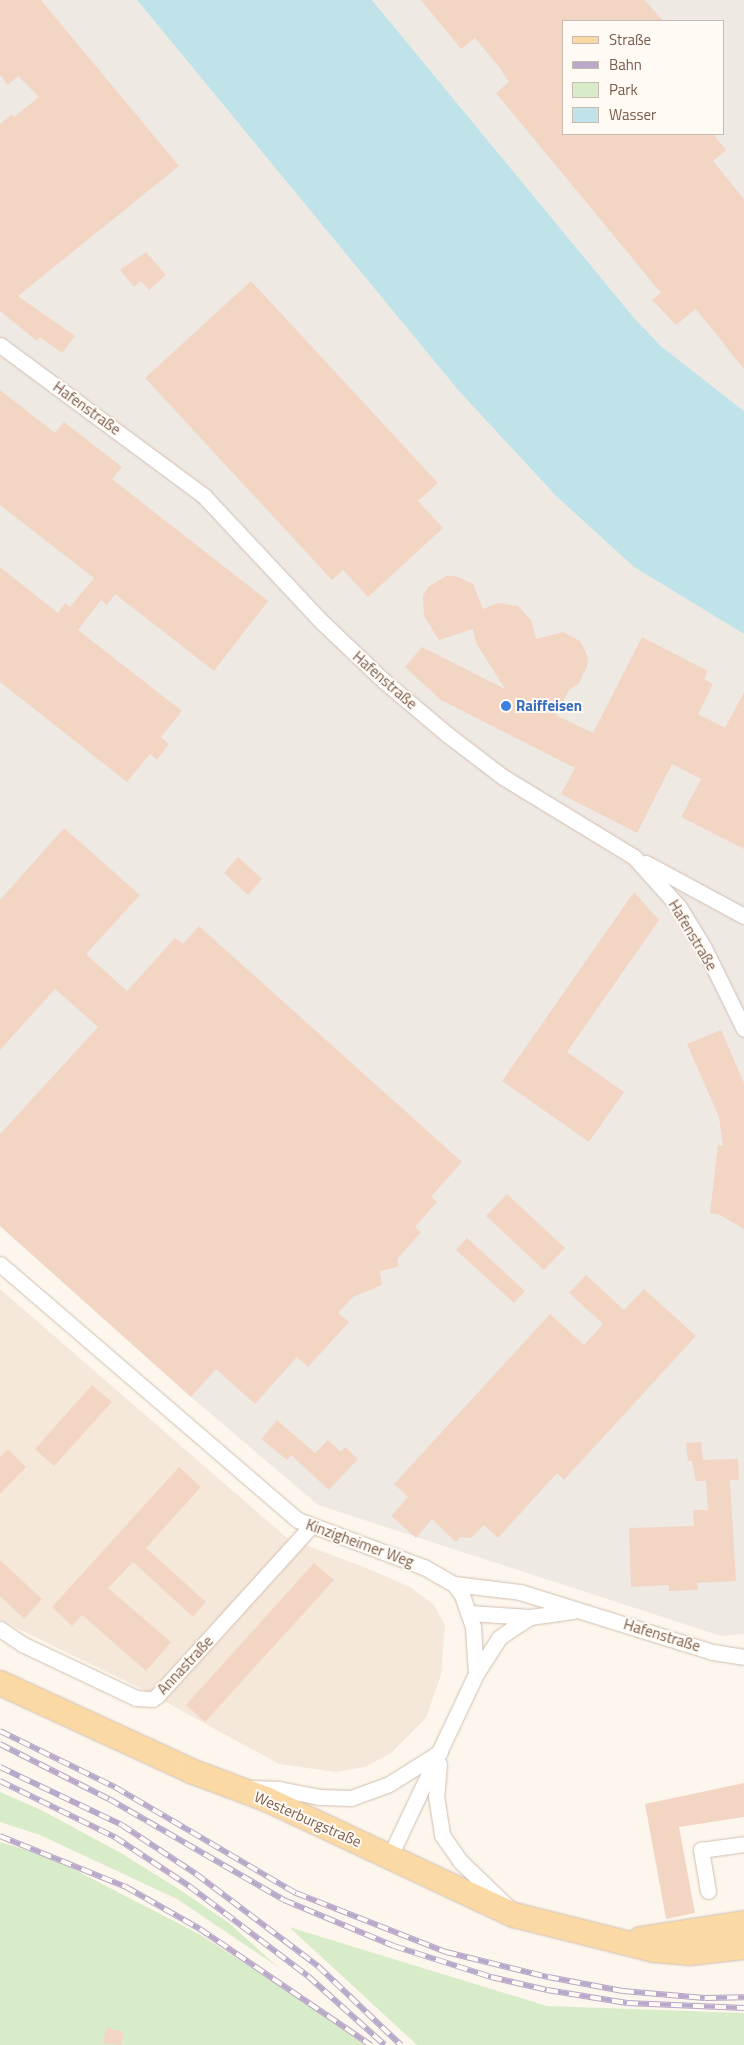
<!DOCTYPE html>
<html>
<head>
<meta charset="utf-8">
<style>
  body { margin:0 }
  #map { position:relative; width:744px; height:2045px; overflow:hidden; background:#fdf6ec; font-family:"Titillium Web",sans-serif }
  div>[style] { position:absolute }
  .residential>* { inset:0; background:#f5e8da }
  .industrial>* { inset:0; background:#efe9e4 }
  .green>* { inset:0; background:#d8ecc9 }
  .water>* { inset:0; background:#bfe3e8 }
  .building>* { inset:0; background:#f3d5c3 }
  .roads { filter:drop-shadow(0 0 1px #d1beb0) drop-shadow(0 0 1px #d1beb0) }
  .minor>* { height:15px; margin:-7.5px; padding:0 7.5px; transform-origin:7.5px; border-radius:7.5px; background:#fff }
  .primary>* { height:24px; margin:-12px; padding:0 12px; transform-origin:12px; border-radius:12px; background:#fbd9a5 }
  .rail>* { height:5.5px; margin-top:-2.75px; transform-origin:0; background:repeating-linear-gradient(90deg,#fffaf3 0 11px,#b9a8c9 0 22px); box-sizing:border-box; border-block:1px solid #b9a8c9 }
  .dots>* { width:14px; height:14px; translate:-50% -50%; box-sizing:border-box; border:2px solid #fffaf3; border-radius:50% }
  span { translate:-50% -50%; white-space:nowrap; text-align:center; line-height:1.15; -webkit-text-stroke:4px #fffaf3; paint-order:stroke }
  .street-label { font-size:15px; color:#7a5c4d }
  .shop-label { font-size:15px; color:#366cbe; font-weight:700 }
  .left { translate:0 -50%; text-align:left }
  .legend { position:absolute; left:562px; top:20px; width:162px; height:115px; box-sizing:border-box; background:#fffaf3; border:1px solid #cabbb1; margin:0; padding:6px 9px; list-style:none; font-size:15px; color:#7a5c4d }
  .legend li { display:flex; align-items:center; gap:10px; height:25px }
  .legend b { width:25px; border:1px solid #cabbb1 }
</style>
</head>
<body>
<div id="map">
  <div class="residential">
    <i style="clip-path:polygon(0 1289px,287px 1538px,371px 1570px,412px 1588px,434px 1605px,445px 1625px,441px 1675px,426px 1718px,391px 1753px,365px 1767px,335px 1772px,279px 1764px,142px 1689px,0 1620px)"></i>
  </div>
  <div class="industrial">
    <i style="clip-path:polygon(0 0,137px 0,458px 390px,556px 496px,634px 567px,744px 634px,744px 1634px,721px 1636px,318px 1505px,191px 1397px,0 1226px)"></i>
    <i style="clip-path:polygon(evenodd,372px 0,744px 0,744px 411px,662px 347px,635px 319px,372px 0,563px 21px,723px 21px,723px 134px,563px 134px,563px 21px)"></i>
  </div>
  <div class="green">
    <i style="clip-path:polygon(0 1792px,41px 1810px,121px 1853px,177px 1888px,229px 1923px,278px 1967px,177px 1899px,40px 1835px,0 1822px)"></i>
    <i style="clip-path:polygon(0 1842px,50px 1857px,199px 1934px,347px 2029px,365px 2045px,0 2045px)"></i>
    <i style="clip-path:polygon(289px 1927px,547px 2006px,744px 2013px,744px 2045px,417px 2045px)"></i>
  </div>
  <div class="water">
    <i style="clip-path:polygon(137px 0,372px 0,635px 319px,662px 347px,744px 411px,744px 634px,634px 567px,556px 496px,458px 390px)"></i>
  </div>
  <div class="building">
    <i style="clip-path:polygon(0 0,41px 0,179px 166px,18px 296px,75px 336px,62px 353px,40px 337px,37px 341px,0 311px,0 124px,12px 114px,14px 117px,39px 97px,18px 76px,8px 85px,0 75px)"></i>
    <i style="clip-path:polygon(421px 0,645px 0,663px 21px,563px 21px,563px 134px,713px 134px,726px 150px,713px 161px,744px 199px,744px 369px,696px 309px,676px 325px,652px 300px,661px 293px,496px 93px,509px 82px,500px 68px,475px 38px,461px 49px)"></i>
    <i style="clip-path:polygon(146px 252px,166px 275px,149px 290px,141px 281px,134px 287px,120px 270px)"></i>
    <i style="clip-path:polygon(251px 281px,438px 483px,418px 501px,443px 528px,368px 597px,343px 570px,332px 580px,145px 378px)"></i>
    <i style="clip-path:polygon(0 390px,55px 433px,64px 422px,122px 467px,112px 479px,268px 601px,214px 671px,115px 594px,107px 605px,101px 600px,78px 630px,182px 711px,161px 737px,169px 744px,157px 760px,150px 754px,127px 782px,0 682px,0 567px,58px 613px,65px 603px,70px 607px,94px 578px,0 505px)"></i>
    <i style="clip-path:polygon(446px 576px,456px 576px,473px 584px,483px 609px,498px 603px,518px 606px,531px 620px,536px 639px,563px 632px,580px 641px,588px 657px,587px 666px,579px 683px,569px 690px,556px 715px,593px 733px,642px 637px,708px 671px,704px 679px,713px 684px,698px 714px,725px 728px,744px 692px,744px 849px,681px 817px,701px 779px,672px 764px,637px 833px,561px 794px,575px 768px,441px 700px,405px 667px,422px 647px,505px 689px,476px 643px,473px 629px,439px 640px,424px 616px,423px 596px,428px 587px)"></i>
    <i style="clip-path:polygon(64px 828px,140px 895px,86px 954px,127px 991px,175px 938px,183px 944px,199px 926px,462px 1162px,431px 1197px,437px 1202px,415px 1227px,421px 1232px,398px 1258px,398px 1267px,380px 1271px,382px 1285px,353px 1297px,338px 1313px,349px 1322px,308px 1367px,297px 1357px,255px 1404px,216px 1369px,191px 1397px,0 1226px,0 1134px,98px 1027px,55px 989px,0 1050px,0 900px)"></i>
    <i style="clip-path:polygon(238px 857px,262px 879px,248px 895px,224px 873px)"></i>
    <i style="clip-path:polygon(634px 892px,659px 920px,567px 1052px,624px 1092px,589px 1142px,502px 1081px)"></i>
    <i style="clip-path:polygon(721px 1030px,744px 1083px,744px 1229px,720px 1215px,710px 1213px,718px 1145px,723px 1146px,719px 1117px,687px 1044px)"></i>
    <i style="clip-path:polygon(507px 1194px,565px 1248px,544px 1270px,486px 1216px)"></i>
    <i style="clip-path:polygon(467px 1238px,525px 1291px,514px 1303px,456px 1250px)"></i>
    <i style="clip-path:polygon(586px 1275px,624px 1310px,644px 1289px,696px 1336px,564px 1480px,557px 1473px,498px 1538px,484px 1525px,471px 1538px,460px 1537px,456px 1542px,432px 1519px,416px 1538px,391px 1516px,408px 1497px,394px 1484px,550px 1314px,584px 1345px,603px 1324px,569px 1293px)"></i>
    <i style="clip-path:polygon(92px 1385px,112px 1402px,54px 1466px,35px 1449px)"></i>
    <i style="clip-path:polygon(277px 1420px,315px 1453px,328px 1440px,341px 1452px,345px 1447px,358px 1459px,329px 1490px,291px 1455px,287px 1460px,261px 1439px)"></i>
    <i style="clip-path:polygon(701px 1442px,703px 1460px,695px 1460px,738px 1459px,739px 1480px,730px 1480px,736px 1581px,697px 1583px,698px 1590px,669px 1591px,669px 1585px,631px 1587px,629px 1528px,694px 1526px,693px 1510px,708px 1510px,706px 1481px,696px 1481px,692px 1461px,688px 1461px,686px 1443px)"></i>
    <i style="clip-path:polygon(8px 1449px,26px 1467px,0 1494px,0 1457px)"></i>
    <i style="clip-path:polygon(179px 1467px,201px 1487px,146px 1548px,206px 1602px,193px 1617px,133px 1562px,108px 1588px,171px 1642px,146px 1671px,82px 1615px,72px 1626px,52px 1607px)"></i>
    <i style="clip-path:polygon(0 1560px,42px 1599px,24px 1619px,0 1596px)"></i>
    <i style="clip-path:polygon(314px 1563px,334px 1580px,205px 1722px,186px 1705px)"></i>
    <i style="clip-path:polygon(744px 1783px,744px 1817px,679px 1827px,695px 1913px,666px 1919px,645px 1804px)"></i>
    <i style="clip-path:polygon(106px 2028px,124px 2032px,121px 2045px,103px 2043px)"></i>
  </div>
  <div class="roads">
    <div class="minor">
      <i style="left:0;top:345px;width:254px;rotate:36.5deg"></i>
      <i style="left:204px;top:496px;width:173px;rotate:46.9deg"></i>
      <i style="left:322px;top:622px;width:86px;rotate:43.6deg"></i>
      <i style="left:384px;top:681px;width:84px;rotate:40.2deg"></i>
      <i style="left:448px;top:735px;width:69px;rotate:37.4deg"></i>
      <i style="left:503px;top:777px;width:153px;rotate:31.4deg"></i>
      <i style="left:634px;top:857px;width:67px;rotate:48deg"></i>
      <i style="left:679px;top:907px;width:48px;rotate:58.6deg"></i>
      <i style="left:704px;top:948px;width:90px;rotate:63.7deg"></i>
      <i style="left:646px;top:863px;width:111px;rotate:28.4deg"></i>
      <i style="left:0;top:1264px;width:393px;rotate:40.7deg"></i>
      <i style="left:298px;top:1520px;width:134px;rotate:20.5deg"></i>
      <i style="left:424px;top:1567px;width:34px;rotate:30deg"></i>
      <i style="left:454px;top:1584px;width:14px;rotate:54deg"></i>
      <i style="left:462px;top:1595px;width:34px;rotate:71deg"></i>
      <i style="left:473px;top:1627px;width:47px;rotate:86.3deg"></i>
      <i style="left:476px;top:1674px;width:201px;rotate:115.3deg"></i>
      <i style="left:454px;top:1584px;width:66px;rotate:6.9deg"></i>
      <i style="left:520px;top:1592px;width:202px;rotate:17.3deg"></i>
      <i style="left:713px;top:1652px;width:31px;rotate:9deg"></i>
      <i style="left:469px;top:1613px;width:61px;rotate:3.8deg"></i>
      <i style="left:0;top:1629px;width:27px;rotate:34deg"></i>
      <i style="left:22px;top:1644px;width:126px;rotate:25.3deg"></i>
      <i style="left:136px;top:1698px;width:16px;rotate:4deg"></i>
      <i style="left:152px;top:1699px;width:6px;rotate:-31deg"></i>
      <i style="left:157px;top:1696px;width:229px;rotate:-47.8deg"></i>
      <i style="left:476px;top:1674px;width:43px;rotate:-57.4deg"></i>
      <i style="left:499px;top:1638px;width:14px;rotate:-36deg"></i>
      <i style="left:510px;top:1630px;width:24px;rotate:-33deg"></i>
      <i style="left:530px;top:1617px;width:43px;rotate:-7.9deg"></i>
      <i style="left:439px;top:1764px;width:32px;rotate:95deg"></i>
      <i style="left:436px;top:1796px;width:39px;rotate:81deg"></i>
      <i style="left:442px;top:1835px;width:32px;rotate:55deg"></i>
      <i style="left:460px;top:1861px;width:68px;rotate:43.8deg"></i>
      <i style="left:252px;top:1788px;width:27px;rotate:2deg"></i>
      <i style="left:279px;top:1789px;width:42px;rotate:11deg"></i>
      <i style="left:320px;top:1797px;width:31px;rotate:2deg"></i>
      <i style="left:351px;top:1798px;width:40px;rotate:-20.2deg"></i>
      <i style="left:389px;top:1784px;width:60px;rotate:-32.1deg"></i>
      <i style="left:708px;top:1891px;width:42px;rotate:-99.7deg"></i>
      <i style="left:701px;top:1850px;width:43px;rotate:-7.9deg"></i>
    </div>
    <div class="primary">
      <i style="left:0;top:1683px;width:210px;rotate:24.7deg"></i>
      <i style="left:191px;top:1771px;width:80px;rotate:20.5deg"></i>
      <i style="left:266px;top:1799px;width:274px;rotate:25.1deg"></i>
      <i style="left:514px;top:1915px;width:144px;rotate:14deg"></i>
      <i style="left:654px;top:1950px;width:36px;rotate:5deg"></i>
      <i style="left:690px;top:1953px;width:54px;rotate:-6.3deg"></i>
      <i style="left:640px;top:1939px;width:105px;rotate:-8.7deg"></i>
    </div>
  </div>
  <div class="rail">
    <i style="left:0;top:1731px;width:128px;rotate:26deg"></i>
    <i style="left:115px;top:1787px;width:210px;rotate:30.4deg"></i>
    <i style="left:296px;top:1893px;width:161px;rotate:21.5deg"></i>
    <i style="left:446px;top:1952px;width:105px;rotate:13.8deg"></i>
    <i style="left:548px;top:1977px;width:76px;rotate:10.6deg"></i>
    <i style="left:623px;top:1991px;width:82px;rotate:4.9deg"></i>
    <i style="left:705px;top:1998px;width:39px;rotate:-1deg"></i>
    <i style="left:0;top:1744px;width:122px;rotate:26.8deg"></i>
    <i style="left:109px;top:1799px;width:202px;rotate:30deg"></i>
    <i style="left:284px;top:1900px;width:119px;rotate:22.7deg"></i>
    <i style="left:394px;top:1946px;width:102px;rotate:17.7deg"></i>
    <i style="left:491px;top:1977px;width:57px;rotate:13.1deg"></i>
    <i style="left:547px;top:1990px;width:81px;rotate:9.2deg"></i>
    <i style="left:627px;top:2003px;width:117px;rotate:2.4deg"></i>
    <i style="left:0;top:1767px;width:135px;rotate:25.4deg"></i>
    <i style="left:122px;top:1825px;width:89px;rotate:33.5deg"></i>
    <i style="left:196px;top:1874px;width:153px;rotate:37deg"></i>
    <i style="left:318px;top:1966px;width:115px;rotate:43.6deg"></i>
    <i style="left:0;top:1781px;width:128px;rotate:26deg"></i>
    <i style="left:115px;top:1837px;width:89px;rotate:33.5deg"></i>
    <i style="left:189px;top:1886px;width:149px;rotate:37.1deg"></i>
    <i style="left:308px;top:1976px;width:103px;rotate:41.9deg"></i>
    <i style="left:0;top:1836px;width:136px;rotate:22deg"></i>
    <i style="left:126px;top:1887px;width:85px;rotate:29.6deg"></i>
    <i style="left:200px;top:1929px;width:207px;rotate:34.2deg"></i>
  </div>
  <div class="dots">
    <i style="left:506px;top:706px;background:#3f7fe0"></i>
  </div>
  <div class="street-label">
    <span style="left:87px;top:408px;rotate:36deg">Hafenstraße</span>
    <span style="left:385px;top:680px;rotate:41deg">Hafenstraße</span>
    <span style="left:693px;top:935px;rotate:59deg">Hafenstraße</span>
    <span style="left:360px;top:1543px;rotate:20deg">Kinzigheimer Weg</span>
    <span style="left:662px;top:1635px;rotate:17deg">Hafenstraße</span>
    <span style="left:185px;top:1665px;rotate:-47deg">Annastraße</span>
    <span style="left:308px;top:1819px;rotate:24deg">Westerburgstraße</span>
  </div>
  <div class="shop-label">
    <span class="left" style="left:516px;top:706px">Raiffeisen</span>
  </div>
  <ul class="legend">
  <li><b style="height:6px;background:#fbd9a5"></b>Straße</li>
  <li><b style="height:6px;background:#b9a8c9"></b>Bahn</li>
  <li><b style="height:14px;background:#d8ecc9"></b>Park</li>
  <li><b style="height:14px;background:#bfe3e8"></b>Wasser</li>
  </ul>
</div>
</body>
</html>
